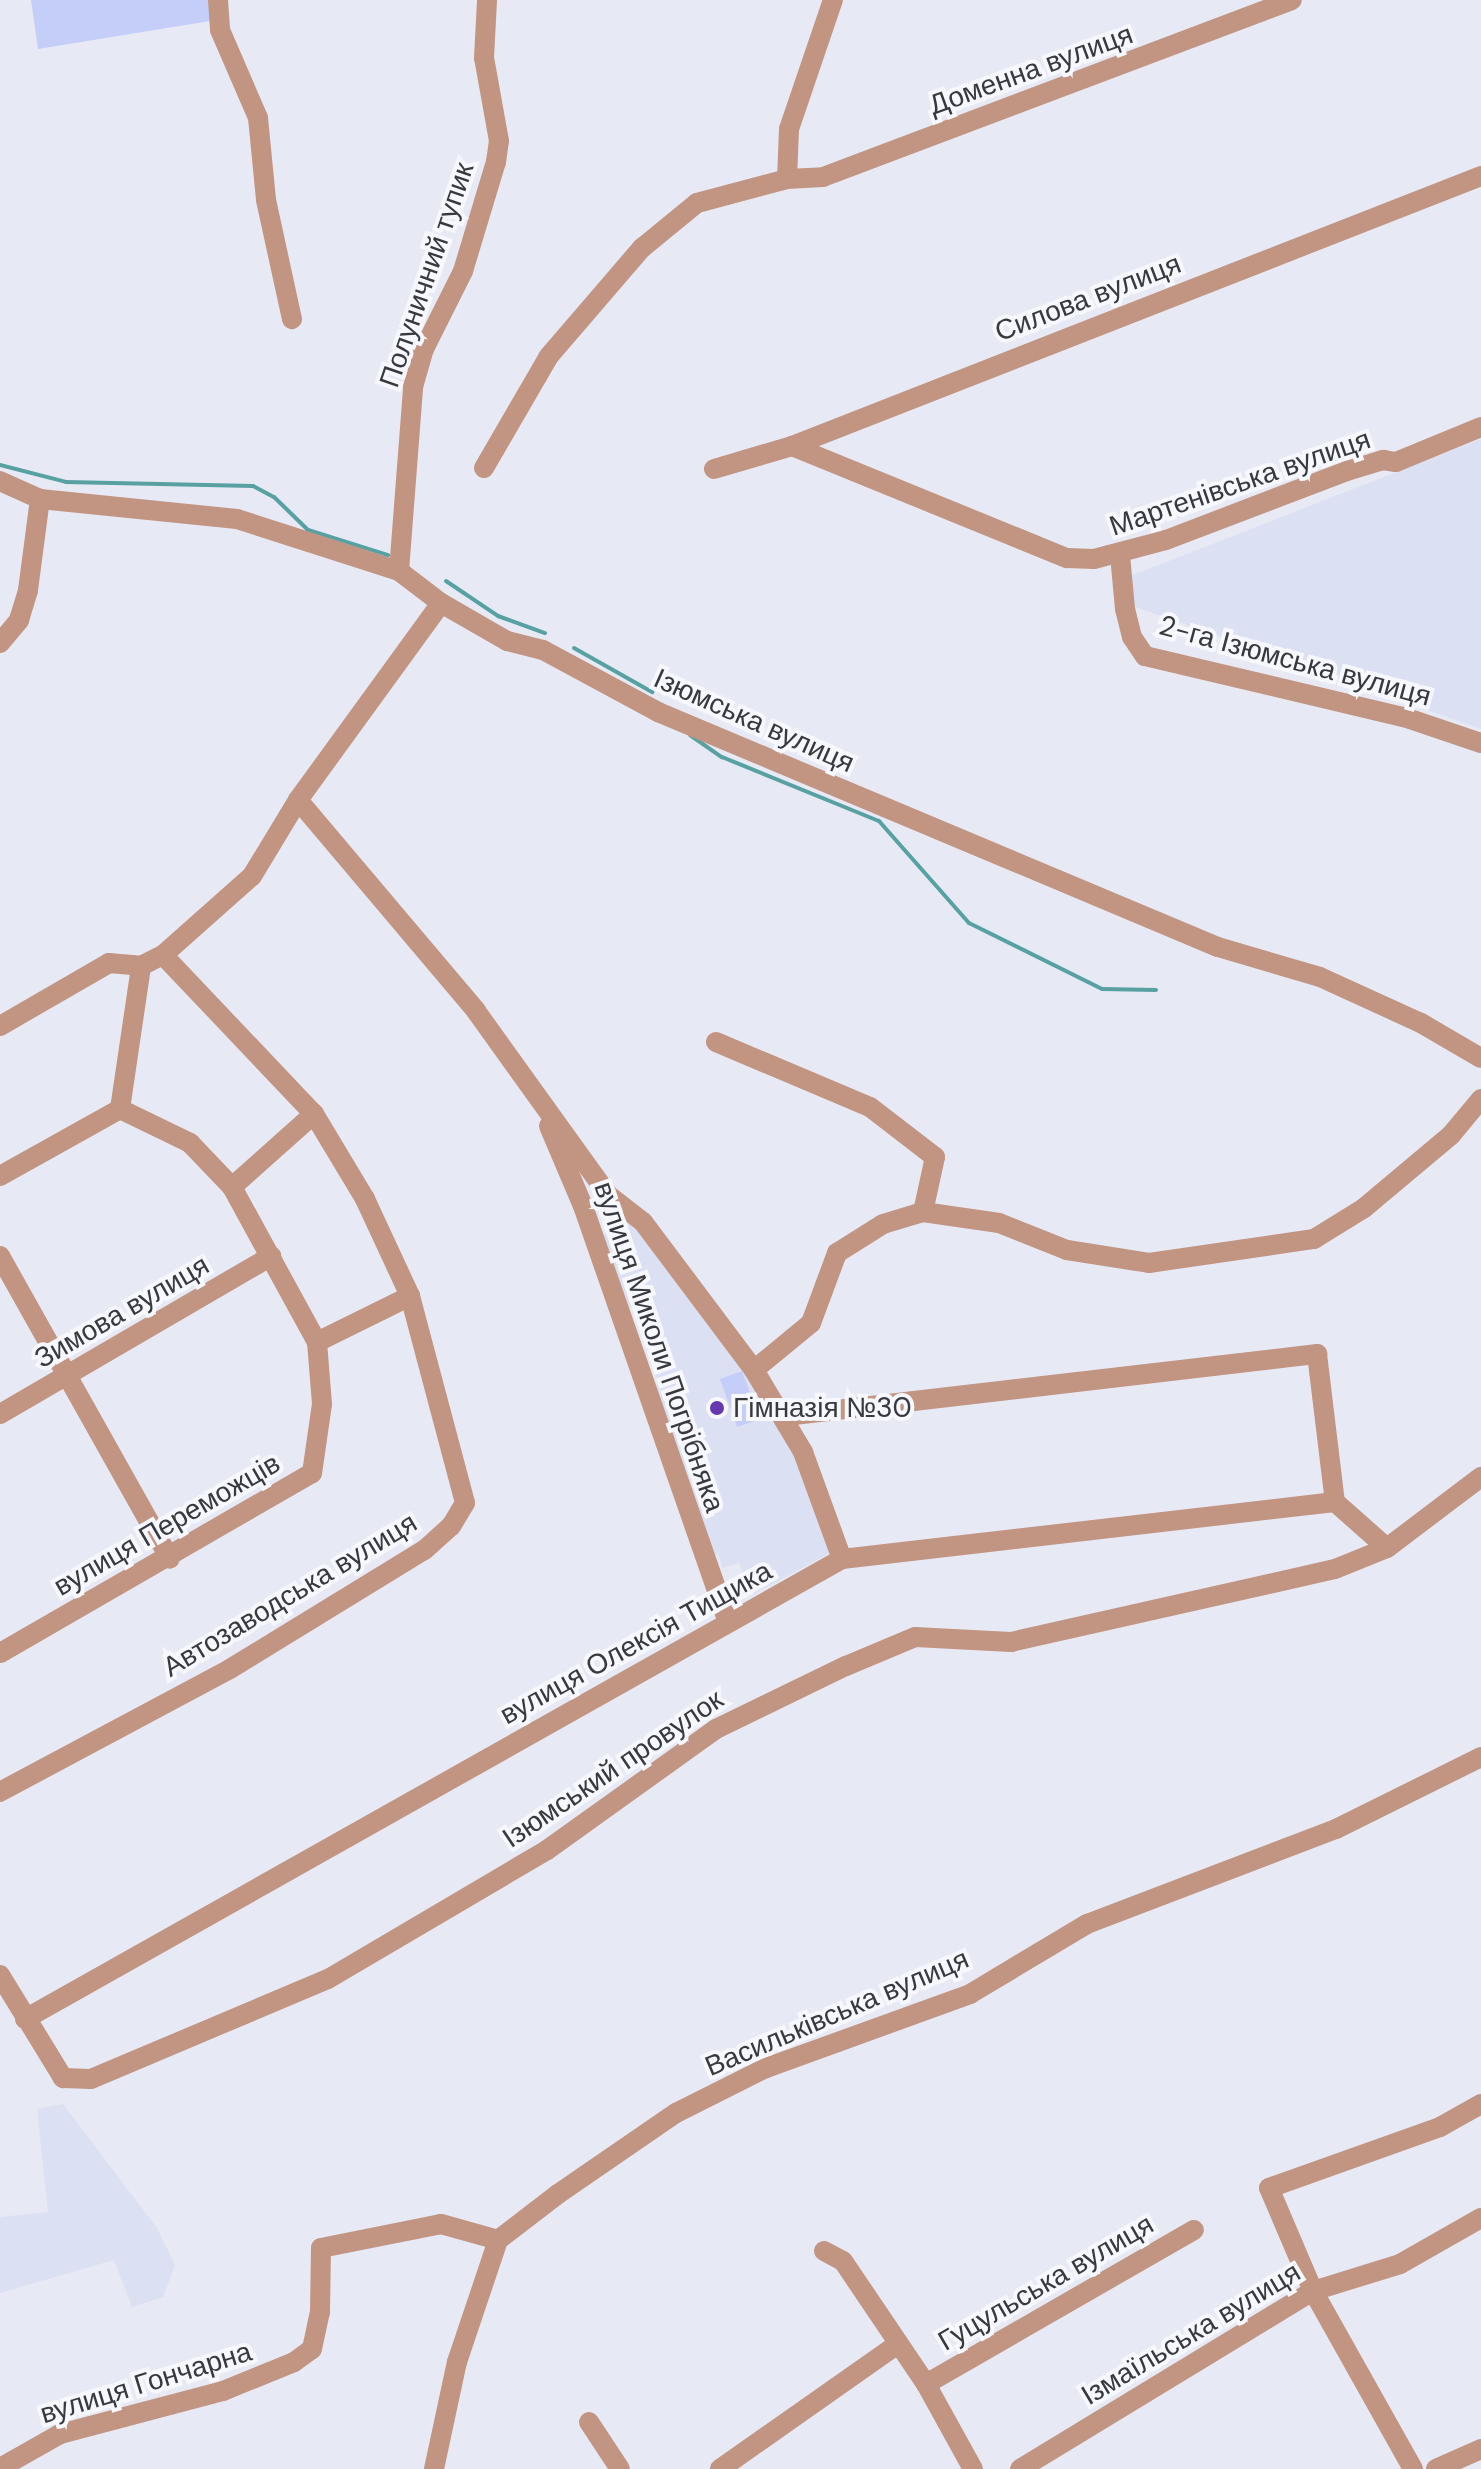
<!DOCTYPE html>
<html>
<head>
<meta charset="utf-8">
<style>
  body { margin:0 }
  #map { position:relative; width:1481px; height:2469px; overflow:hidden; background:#e7eaf5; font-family:"DM Sans",sans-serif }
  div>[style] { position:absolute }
  .built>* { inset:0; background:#dbe0f2 }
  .green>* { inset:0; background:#c4cef8 }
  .stream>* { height:4px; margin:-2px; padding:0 2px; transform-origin:2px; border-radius:2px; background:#58a1a2 }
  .minor>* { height:20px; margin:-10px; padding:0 10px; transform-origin:10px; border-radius:10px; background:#c29583 }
  .dots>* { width:22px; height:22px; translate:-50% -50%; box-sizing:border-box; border:4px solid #f6f8fe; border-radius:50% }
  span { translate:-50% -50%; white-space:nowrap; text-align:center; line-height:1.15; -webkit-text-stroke:8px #f6f8fe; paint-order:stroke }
  .street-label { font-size:28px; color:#38393e }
  .poi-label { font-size:28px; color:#38393e }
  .left { translate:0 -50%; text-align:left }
</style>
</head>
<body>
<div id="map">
  <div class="built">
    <i style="clip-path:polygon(1481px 439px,1481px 729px,1130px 605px,1128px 577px)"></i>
    <i style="clip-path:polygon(630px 1224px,640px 1225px,787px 1430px,830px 1553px,754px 1594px,739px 1563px,723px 1568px,718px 1554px,714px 1555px,654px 1386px,658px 1384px,646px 1350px,660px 1344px,644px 1303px,629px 1308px,603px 1235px)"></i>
    <i style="clip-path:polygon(63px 2104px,157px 2228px,175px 2265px,163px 2297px,132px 2307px,114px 2260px,0 2293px,0 2217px,48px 2212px,37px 2109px)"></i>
  </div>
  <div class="green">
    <i style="clip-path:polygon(31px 0,209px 0,210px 21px,38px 49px)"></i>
    <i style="clip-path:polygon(742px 1371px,760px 1419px,737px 1427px,720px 1379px)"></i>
  </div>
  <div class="stream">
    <i style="left:0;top:465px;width:68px;rotate:14.4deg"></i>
    <i style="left:66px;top:482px;width:187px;rotate:1.2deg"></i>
    <i style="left:253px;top:486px;width:24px;rotate:28deg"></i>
    <i style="left:274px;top:497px;width:47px;rotate:44.1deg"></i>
    <i style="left:308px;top:530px;width:84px;rotate:17.4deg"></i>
    <i style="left:446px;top:581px;width:63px;rotate:33.9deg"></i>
    <i style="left:498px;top:616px;width:50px;rotate:19.9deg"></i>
    <i style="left:574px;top:648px;width:90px;rotate:29.4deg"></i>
    <i style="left:690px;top:735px;width:39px;rotate:35deg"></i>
    <i style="left:722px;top:757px;width:170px;rotate:22.2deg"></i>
    <i style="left:879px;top:821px;width:136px;rotate:48.6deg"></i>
    <i style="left:969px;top:923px;width:148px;rotate:26.4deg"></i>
    <i style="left:1102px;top:989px;width:54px;rotate:1.1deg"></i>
  </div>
  <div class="minor">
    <i style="left:218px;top:0;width:30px;rotate:86deg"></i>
    <i style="left:220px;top:30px;width:96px;rotate:66.6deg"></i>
    <i style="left:258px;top:118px;width:82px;rotate:84.4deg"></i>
    <i style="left:266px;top:200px;width:122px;rotate:77.7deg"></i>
    <i style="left:787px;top:179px;width:36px;rotate:-3deg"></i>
    <i style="left:823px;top:177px;width:501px;rotate:-20.68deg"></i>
    <i style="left:792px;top:446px;width:297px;rotate:22.2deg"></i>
    <i style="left:1067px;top:558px;width:27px;rotate:2deg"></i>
    <i style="left:1094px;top:559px;width:74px;rotate:-14.8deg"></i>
    <i style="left:1166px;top:540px;width:194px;rotate:-20.9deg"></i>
    <i style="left:1347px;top:471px;width:38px;rotate:-17deg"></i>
    <i style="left:1383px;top:460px;width:13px;rotate:9deg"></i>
    <i style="left:1396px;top:462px;width:92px;rotate:-22.4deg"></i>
    <i style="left:484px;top:468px;width:129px;rotate:-59.9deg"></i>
    <i style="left:549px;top:356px;width:143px;rotate:-49.3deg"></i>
    <i style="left:642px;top:248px;width:71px;rotate:-39.3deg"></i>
    <i style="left:697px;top:203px;width:93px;rotate:-14.9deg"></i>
    <i style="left:787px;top:179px;width:50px;rotate:-87.7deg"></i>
    <i style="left:789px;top:129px;width:136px;rotate:-71.2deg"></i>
    <i style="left:714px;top:469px;width:81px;rotate:-16.4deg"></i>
    <i style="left:792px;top:446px;width:740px;rotate:-21.4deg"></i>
    <i style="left:0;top:481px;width:44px;rotate:24.2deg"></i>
    <i style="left:40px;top:499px;width:198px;rotate:5.8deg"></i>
    <i style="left:237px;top:519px;width:170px;rotate:17.8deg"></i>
    <i style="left:399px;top:571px;width:53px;rotate:37.3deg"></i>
    <i style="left:441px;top:603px;width:76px;rotate:29.9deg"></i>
    <i style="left:507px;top:641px;width:37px;rotate:14deg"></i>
    <i style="left:543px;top:650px;width:131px;rotate:28.3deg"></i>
    <i style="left:658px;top:712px;width:607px;rotate:22.77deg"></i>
    <i style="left:1218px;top:947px;width:106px;rotate:16.4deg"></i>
    <i style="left:1320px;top:977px;width:111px;rotate:24.5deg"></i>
    <i style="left:1421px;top:1023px;width:69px;rotate:30.3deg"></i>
    <i style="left:1120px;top:555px;width:54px;rotate:84.7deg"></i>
    <i style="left:1125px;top:609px;width:29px;rotate:76deg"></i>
    <i style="left:1132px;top:637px;width:23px;rotate:56deg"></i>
    <i style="left:1145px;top:656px;width:266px;rotate:13.3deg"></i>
    <i style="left:1404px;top:717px;width:81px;rotate:18.7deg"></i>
    <i style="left:399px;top:571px;width:185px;rotate:-85.6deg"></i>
    <i style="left:413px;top:387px;width:40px;rotate:-74deg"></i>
    <i style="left:424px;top:349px;width:87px;rotate:-63.4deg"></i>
    <i style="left:463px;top:271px;width:114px;rotate:-73.2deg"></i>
    <i style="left:496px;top:162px;width:21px;rotate:-82deg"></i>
    <i style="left:499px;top:141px;width:84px;rotate:-100.2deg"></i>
    <i style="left:484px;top:58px;width:58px;rotate:-87deg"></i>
    <i style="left:0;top:643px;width:30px;rotate:-50deg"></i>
    <i style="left:19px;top:620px;width:31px;rotate:-73deg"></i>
    <i style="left:28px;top:590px;width:92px;rotate:-82.5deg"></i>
    <i style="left:298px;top:800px;width:276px;rotate:49.8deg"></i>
    <i style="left:476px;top:1011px;width:226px;rotate:54.3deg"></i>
    <i style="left:608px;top:1195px;width:44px;rotate:37.6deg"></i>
    <i style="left:643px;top:1222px;width:185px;rotate:53.1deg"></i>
    <i style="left:754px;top:1370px;width:96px;rotate:59.1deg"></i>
    <i style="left:803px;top:1452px;width:114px;rotate:70deg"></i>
    <i style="left:163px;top:955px;width:119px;rotate:-41.6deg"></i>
    <i style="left:252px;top:876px;width:89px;rotate:-58.8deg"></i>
    <i style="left:298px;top:800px;width:243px;rotate:-54deg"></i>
    <i style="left:0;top:1026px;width:126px;rotate:-30deg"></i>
    <i style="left:109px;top:963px;width:32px;rotate:5deg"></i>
    <i style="left:141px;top:966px;width:25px;rotate:-27deg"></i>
    <i style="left:163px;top:955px;width:219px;rotate:46.5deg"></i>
    <i style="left:314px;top:1114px;width:99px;rotate:59deg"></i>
    <i style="left:365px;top:1199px;width:107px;rotate:65.1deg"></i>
    <i style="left:410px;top:1296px;width:214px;rotate:75.1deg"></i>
    <i style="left:465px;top:1503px;width:27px;rotate:121deg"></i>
    <i style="left:451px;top:1526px;width:36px;rotate:138deg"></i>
    <i style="left:424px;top:1550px;width:228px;rotate:148.5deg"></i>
    <i style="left:230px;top:1669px;width:261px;rotate:151.9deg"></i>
    <i style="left:716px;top:1042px;width:167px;rotate:22.9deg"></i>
    <i style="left:870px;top:1107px;width:82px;rotate:37.6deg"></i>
    <i style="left:935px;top:1157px;width:56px;rotate:102.3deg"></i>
    <i style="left:120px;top:1109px;width:145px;rotate:-81.6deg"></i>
    <i style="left:549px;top:1126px;width:87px;rotate:67deg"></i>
    <i style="left:583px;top:1206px;width:441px;rotate:70.8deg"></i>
    <i style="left:0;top:1176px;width:137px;rotate:-29.2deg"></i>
    <i style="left:120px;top:1109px;width:78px;rotate:25.9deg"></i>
    <i style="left:190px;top:1143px;width:61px;rotate:46.3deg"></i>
    <i style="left:232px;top:1187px;width:177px;rotate:61.3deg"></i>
    <i style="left:317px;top:1342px;width:62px;rotate:85.4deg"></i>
    <i style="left:322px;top:1404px;width:70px;rotate:98.2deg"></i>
    <i style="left:312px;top:1473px;width:360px;rotate:150deg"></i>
    <i style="left:232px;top:1187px;width:110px;rotate:-41.7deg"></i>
    <i style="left:0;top:1256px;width:347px;rotate:60.7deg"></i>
    <i style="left:317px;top:1342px;width:104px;rotate:-26.3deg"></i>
    <i style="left:754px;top:1370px;width:74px;rotate:-39.5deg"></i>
    <i style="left:811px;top:1323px;width:75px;rotate:-69.6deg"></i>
    <i style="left:837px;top:1253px;width:54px;rotate:-32.2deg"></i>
    <i style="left:883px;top:1224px;width:42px;rotate:-16.7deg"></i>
    <i style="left:923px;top:1212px;width:77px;rotate:8.2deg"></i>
    <i style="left:999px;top:1223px;width:73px;rotate:21.7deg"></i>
    <i style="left:1067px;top:1250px;width:83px;rotate:9deg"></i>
    <i style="left:1149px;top:1263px;width:167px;rotate:-8.3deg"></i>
    <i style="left:1314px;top:1239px;width:59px;rotate:-31.8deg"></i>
    <i style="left:1364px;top:1208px;width:114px;rotate:-40deg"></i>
    <i style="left:1451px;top:1135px;width:47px;rotate:-50.2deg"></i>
    <i style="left:0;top:1414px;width:314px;rotate:-30.2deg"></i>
    <i style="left:785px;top:1416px;width:536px;rotate:-6.65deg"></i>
    <i style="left:1317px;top:1354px;width:149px;rotate:83.1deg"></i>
    <i style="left:1335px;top:1502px;width:69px;rotate:41.5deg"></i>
    <i style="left:0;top:1975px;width:121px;rotate:58.5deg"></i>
    <i style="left:63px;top:2078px;width:28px;rotate:2deg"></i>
    <i style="left:91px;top:2079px;width:257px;rotate:-22.9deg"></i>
    <i style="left:328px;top:1979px;width:254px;rotate:-30.5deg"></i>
    <i style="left:547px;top:1850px;width:208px;rotate:-35.6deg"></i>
    <i style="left:716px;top:1729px;width:144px;rotate:-25.9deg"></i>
    <i style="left:846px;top:1666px;width:75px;rotate:-22.8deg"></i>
    <i style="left:915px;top:1637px;width:96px;rotate:3deg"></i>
    <i style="left:1011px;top:1642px;width:332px;rotate:-12.7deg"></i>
    <i style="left:1335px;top:1569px;width:56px;rotate:-22deg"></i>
    <i style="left:1387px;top:1548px;width:118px;rotate:-37.1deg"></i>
    <i style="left:25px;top:2019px;width:938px;rotate:-29.38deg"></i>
    <i style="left:842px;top:1559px;width:496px;rotate:-6.6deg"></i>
    <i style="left:824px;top:2251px;width:21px;rotate:28deg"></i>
    <i style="left:843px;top:2261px;width:148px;rotate:56deg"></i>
    <i style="left:926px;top:2384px;width:97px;rotate:61.1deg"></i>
    <i style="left:926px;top:2384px;width:309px;rotate:-29.9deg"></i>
    <i style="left:589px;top:2422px;width:56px;rotate:56.6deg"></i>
    <i style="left:0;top:2468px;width:69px;rotate:-29.5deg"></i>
    <i style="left:60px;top:2434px;width:169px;rotate:-14.8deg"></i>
    <i style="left:223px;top:2391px;width:77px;rotate:-22.2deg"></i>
    <i style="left:294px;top:2362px;width:22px;rotate:-36deg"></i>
    <i style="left:312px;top:2349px;width:38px;rotate:-78deg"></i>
    <i style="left:320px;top:2312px;width:64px;rotate:-89.1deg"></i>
    <i style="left:321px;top:2248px;width:122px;rotate:-11.3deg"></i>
    <i style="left:441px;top:2224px;width:59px;rotate:15.7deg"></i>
    <i style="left:434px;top:2469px;width:109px;rotate:-77.9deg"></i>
    <i style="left:457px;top:2362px;width:129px;rotate:-71.4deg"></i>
    <i style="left:498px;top:2240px;width:76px;rotate:-37.5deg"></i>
    <i style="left:558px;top:2194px;width:143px;rotate:-34.5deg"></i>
    <i style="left:676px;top:2113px;width:101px;rotate:-26.6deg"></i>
    <i style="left:766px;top:2068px;width:217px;rotate:-19.9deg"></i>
    <i style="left:970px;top:1994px;width:136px;rotate:-30.9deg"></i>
    <i style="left:1087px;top:1924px;width:267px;rotate:-20.9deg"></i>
    <i style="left:1336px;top:1829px;width:162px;rotate:-26.4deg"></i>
    <i style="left:720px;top:2469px;width:218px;rotate:-35.1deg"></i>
    <i style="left:1020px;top:2469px;width:343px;rotate:-31.3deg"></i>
    <i style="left:1313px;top:2291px;width:91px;rotate:-17.2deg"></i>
    <i style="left:1400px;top:2264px;width:93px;rotate:-29.6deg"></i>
    <i style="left:1413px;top:2469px;width:204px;rotate:-119.3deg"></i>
    <i style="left:1313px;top:2291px;width:112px;rotate:-113.1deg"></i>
    <i style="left:1269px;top:2188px;width:182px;rotate:-19.6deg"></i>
    <i style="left:1440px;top:2127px;width:47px;rotate:-29.3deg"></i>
    <i style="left:1436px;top:2469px;width:49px;rotate:-24deg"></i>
  </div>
  <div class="dots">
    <i style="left:717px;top:1408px;background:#6638b0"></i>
  </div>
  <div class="street-label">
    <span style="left:1031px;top:70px;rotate:-20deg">Доменна вулиця</span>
    <span style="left:427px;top:275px;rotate:-71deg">Полуничний тупик</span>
    <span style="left:1088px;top:298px;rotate:-21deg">Силова вулиця</span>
    <span style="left:1240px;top:483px;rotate:-19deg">Мартенівська вулиця</span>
    <span style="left:1295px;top:661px;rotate:15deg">2-га Ізюмська вулиця</span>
    <span style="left:754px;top:721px;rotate:24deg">Ізюмська вулиця</span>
    <span style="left:122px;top:1312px;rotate:-30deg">Зимова вулиця</span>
    <span style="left:659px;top:1347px;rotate:71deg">вулиця Миколи Погрібняка</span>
    <span style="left:167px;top:1525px;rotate:-30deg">вулиця Переможців</span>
    <span style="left:290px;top:1595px;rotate:-31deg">Автозаводська вулиця</span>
    <span style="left:636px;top:1643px;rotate:-29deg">вулиця Олексія Тищика</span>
    <span style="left:613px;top:1769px;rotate:-34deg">Ізюмський провулок</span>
    <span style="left:837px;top:2013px;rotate:-23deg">Васильківська вулиця</span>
    <span style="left:1046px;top:2283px;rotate:-30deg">Гуцульська вулиця</span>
    <span style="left:1191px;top:2334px;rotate:-31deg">Ізмаїльська вулиця</span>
    <span style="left:146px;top:2383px;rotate:-17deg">вулиця Гончарна</span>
  </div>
  <div class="poi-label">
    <span class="left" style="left:733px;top:1408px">Гімназія №30</span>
  </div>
</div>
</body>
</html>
